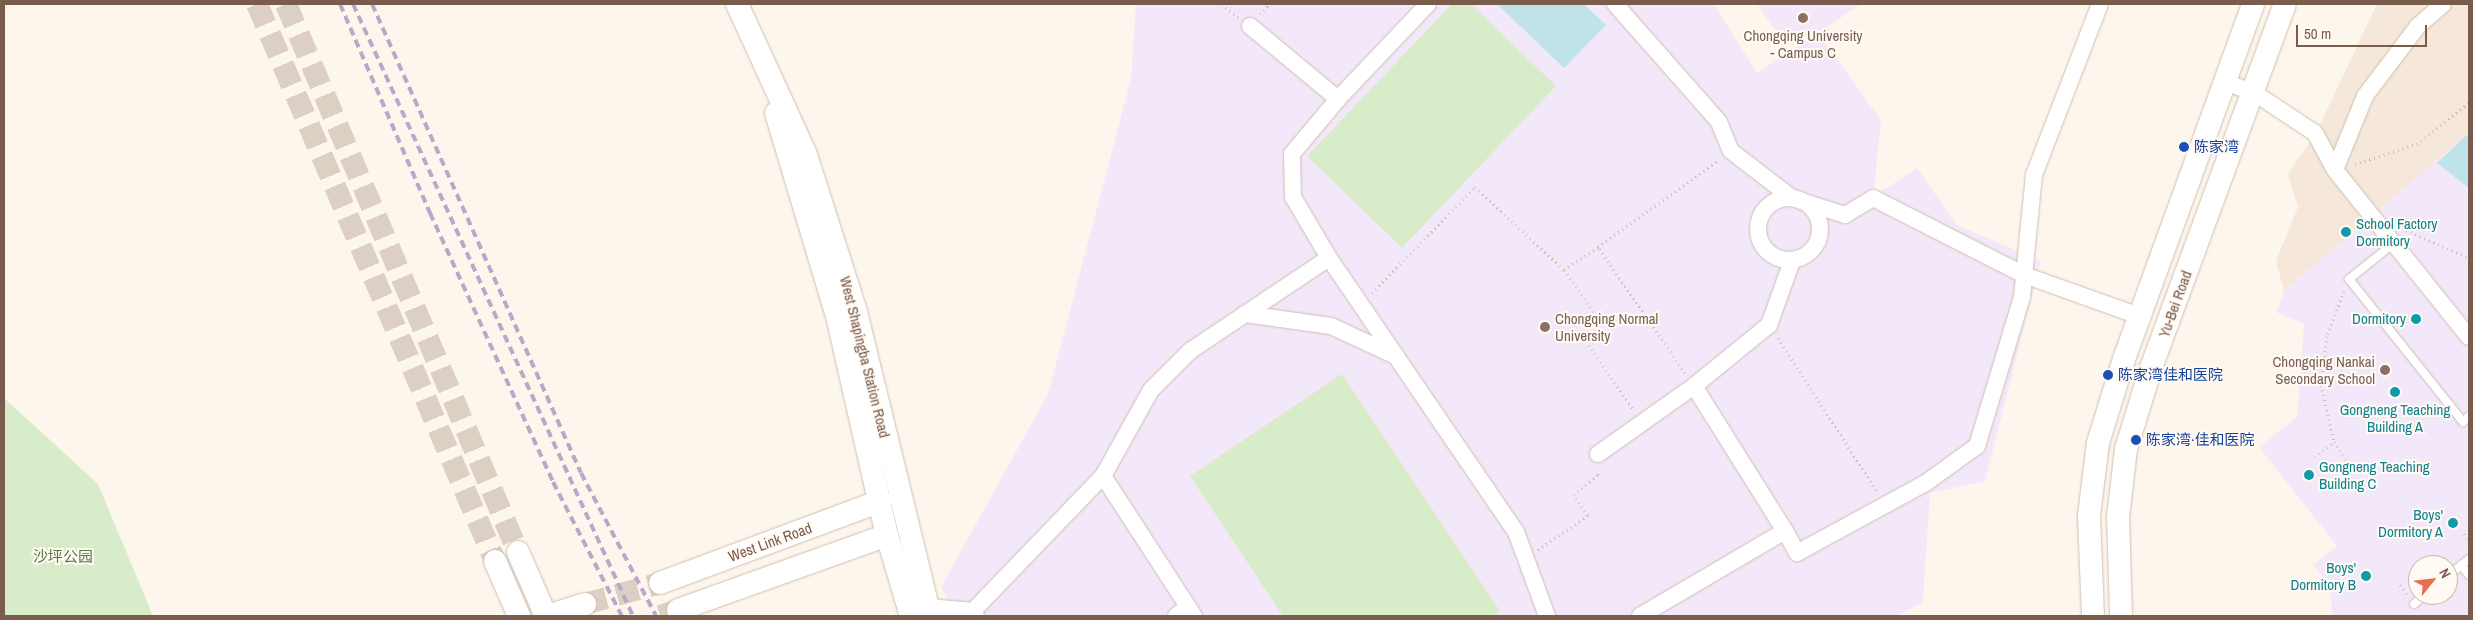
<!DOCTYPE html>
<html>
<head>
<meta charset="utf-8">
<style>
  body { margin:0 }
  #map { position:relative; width:2473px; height:620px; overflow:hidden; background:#fdf6ec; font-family:"Archivo Narrow","Noto Sans SC",sans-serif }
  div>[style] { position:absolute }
  .residential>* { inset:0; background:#f5e8da }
  .education>* { inset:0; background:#f3e8fa }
  .green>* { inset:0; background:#d8ecc9 }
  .water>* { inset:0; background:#bfe3e8 }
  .secondary-tunnel>* { height:22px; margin-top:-11px; transform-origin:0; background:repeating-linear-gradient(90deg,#dcd0c4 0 22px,transparent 0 33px) }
  .path>* { height:3px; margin-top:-1.5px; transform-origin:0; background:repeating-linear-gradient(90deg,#d9b8a5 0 1px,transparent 0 5px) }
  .roads { filter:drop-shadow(0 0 1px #d1beb0) drop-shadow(0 0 1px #d1beb0) }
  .lane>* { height:8px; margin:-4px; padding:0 4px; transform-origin:4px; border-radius:4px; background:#fff }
  .street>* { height:16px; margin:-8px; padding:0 8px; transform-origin:8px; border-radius:8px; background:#fff }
  .street>.ring { margin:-8px; padding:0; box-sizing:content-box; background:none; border:16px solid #fff; border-radius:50% }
  .secondary>* { height:22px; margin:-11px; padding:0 11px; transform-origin:11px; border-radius:11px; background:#fff }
  .rail>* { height:4px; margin-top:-2px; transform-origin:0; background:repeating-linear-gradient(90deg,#b9a8c9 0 8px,transparent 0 13px) }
  .dots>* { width:14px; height:14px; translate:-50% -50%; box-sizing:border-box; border:2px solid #fffaf3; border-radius:50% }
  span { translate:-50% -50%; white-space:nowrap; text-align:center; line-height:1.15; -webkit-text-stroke:4px #fffaf3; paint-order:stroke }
  .education-label { font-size:15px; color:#785e54 }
  .left { translate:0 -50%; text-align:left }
  .right { translate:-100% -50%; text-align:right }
  .transit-label { font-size:15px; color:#164399 }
  .culture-label { font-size:15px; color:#0d838f }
  .street-label { font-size:15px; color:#7a5c4d }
  .park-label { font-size:15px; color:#537a41 }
  .frame { position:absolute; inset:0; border:5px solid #7a5c4d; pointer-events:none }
  .north { position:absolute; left:2408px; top:555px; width:50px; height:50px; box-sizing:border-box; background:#fffaf3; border:1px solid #cabbb1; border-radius:50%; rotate:61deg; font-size:14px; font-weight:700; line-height:20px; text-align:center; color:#7a5c4d }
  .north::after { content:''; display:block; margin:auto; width:18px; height:22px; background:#e76f51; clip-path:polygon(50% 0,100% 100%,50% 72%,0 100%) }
  .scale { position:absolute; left:2296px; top:25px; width:131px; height:22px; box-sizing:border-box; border:2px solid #7a5c4d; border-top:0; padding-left:6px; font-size:15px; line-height:18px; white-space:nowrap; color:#7a5c4d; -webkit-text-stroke:4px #fffaf3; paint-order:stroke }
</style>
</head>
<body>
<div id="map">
  <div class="residential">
    <i style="clip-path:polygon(2377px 4px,2469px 4px,2469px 133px,2284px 291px,2276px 261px,2298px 207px,2288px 174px,2316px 133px)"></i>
  </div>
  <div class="education">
    <i style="clip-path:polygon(1136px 4px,1714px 4px,1757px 73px,1816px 34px,1780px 38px,1757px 4px,1861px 4px,1818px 33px,1881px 120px,1873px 197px,1917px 168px,1957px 225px,2041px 261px,1985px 481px,1930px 493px,1923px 602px,1897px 616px,957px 616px,941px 587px,1048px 394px,1131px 79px)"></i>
    <i style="clip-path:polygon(evenodd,2469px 133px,2469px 616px,2333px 616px,2329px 585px,2313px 565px,2337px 546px,2259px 447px,2297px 417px,2304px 324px,2276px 312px,2284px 291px,2469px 133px,2418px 565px,2448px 565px,2448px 595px,2418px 595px,2418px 565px)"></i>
  </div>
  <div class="green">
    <i style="clip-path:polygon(1452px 4px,1471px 4px,1556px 86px,1402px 248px,1307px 156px)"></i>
    <i style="clip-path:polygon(1342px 374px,1500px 611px,1491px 616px,1283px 616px,1190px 476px)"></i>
    <i style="clip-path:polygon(4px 398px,98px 484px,153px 616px,4px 616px)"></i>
  </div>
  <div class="water">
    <i style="clip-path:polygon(1497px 4px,1584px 4px,1606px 25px,1564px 68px)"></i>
    <i style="clip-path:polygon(2469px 133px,2469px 188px,2437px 163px)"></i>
  </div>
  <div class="secondary-tunnel">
    <i style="left:257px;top:4px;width:606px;rotate:66.86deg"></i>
    <i style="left:286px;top:4px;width:595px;rotate:67.05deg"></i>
    <i style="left:585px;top:604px;width:78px;rotate:-15.6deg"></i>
    <i style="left:660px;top:616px;width:19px;rotate:-18deg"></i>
  </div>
  <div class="path">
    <i style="left:1222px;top:4px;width:21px;rotate:39deg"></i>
    <i style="left:1260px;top:14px;width:14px;rotate:-45deg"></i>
    <i style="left:2355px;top:164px;width:65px;rotate:-17.9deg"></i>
    <i style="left:2417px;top:144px;width:66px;rotate:-38.3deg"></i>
    <i style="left:2406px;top:230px;width:69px;rotate:24deg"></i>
    <i style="left:1564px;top:270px;width:52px;rotate:54.5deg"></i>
    <i style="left:2344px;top:291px;width:48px;rotate:110.7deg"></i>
    <i style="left:2327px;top:336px;width:49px;rotate:97deg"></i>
    <i style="left:2321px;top:385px;width:58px;rotate:77.2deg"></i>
    <i style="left:2334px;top:442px;width:27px;rotate:56deg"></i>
    <i style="left:1372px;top:293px;width:148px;rotate:-45.8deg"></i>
    <i style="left:1475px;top:187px;width:122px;rotate:43deg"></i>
    <i style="left:1564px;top:270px;width:41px;rotate:-34.1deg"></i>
    <i style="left:1583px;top:337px;width:89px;rotate:55.1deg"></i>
    <i style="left:1778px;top:338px;width:184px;rotate:57.2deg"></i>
    <i style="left:1685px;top:373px;width:153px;rotate:-124.6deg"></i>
    <i style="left:1598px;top:247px;width:148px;rotate:-35.9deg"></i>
    <i style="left:2315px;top:457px;width:24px;rotate:-38deg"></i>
    <i style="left:2464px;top:534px;width:8px;rotate:50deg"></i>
    <i style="left:1538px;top:550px;width:61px;rotate:-35deg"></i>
    <i style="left:1588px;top:515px;width:24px;rotate:-125deg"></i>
    <i style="left:1574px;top:495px;width:31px;rotate:-40deg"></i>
    <i style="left:1598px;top:475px;width:5px;rotate:-90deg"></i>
    <i style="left:2400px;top:585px;width:14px;rotate:54deg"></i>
  </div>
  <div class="roads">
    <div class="lane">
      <i style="left:2394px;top:243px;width:58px;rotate:141.3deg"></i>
      <i style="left:2349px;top:279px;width:183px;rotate:51.4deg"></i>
      <i style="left:2463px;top:422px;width:8px;rotate:-45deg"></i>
      <i style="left:2461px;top:565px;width:13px;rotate:51deg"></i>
      <i style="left:2448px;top:576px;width:27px;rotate:-39deg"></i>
      <i style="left:2414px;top:604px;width:14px;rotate:-39deg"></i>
    </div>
    <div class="street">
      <i style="left:1428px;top:4px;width:131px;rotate:133.5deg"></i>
      <i style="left:1338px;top:99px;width:72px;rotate:129.9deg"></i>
      <i style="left:1292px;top:154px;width:43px;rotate:88.7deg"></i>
      <i style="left:1293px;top:197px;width:71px;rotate:59.5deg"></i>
      <i style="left:1329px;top:258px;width:332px;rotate:55.7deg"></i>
      <i style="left:1516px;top:532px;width:90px;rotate:69.7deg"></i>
      <i style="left:1615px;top:4px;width:157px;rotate:48.6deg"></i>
      <i style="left:1719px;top:122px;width:31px;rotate:68deg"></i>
      <i style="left:1731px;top:151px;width:77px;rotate:37.6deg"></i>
      <i style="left:1792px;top:198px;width:56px;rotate:17.8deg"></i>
      <i style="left:1845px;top:215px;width:33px;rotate:-31deg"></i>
      <i style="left:1873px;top:198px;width:169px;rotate:27deg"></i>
      <i style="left:2024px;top:275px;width:122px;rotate:19.6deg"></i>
      <i style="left:1250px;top:26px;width:114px;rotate:39.7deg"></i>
      <i style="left:2224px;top:82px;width:31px;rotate:19deg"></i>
      <i style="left:2253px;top:92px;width:74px;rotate:33.5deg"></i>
      <i style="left:2315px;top:133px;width:42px;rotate:61.6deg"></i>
      <i style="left:2335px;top:170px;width:214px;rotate:51.3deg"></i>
      <i style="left:2335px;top:170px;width:80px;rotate:-67.9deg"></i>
      <i style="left:2365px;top:96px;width:88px;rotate:-52.9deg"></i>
      <i style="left:2418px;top:26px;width:33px;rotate:-41deg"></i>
      <i class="ring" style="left:1758px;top:198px;width:46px;height:46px"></i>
      <i style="left:1245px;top:314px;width:87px;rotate:7.9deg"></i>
      <i style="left:1331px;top:326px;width:72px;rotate:24.8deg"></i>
      <i style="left:1598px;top:454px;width:118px;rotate:-35.3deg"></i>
      <i style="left:1694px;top:386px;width:97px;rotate:-39.1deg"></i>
      <i style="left:1769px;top:325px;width:68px;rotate:-70.2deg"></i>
      <i style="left:1785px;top:531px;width:25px;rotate:61deg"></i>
      <i style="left:1797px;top:553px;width:148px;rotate:-28.6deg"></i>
      <i style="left:1927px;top:482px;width:62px;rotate:-35.8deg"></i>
      <i style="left:1977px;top:446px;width:156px;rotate:-73.2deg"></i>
      <i style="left:2022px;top:297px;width:123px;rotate:-84.4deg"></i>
      <i style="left:2034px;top:175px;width:183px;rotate:-68.9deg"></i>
      <i style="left:928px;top:607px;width:45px;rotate:5.1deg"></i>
      <i style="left:976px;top:616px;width:6px;rotate:-121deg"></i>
      <i style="left:973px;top:611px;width:187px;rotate:-46.1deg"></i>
      <i style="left:1176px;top:616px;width:15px;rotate:-37deg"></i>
      <i style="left:1194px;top:616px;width:167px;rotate:-123deg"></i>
      <i style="left:1103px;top:476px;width:98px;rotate:-60.8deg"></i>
      <i style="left:1151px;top:390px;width:55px;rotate:-45deg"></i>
      <i style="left:1190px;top:351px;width:167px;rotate:-33.8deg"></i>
      <i style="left:1640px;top:616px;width:168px;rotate:-30.4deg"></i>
      <i style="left:1785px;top:531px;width:171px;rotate:-122.1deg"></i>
    </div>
    <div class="secondary">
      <i style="left:737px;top:4px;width:166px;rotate:65.4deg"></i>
      <i style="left:806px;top:155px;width:165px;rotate:72.3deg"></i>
      <i style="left:856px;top:312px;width:313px;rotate:76.3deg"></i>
      <i style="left:776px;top:113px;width:216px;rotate:73.3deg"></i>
      <i style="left:838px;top:320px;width:221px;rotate:77.2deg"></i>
      <i style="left:887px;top:535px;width:84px;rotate:73.5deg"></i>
      <i style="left:518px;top:552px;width:70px;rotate:66.4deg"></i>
      <i style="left:495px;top:561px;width:60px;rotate:66.4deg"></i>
      <i style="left:660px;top:583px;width:235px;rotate:-20.4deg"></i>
      <i style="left:678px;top:610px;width:222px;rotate:-19.7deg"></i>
      <i style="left:548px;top:616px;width:39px;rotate:-18deg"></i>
      <i style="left:2093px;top:616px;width:100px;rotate:-92.3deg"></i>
      <i style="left:2089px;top:516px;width:74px;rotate:-83deg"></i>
      <i style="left:2098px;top:443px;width:88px;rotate:-72.8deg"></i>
      <i style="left:2124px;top:359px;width:378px;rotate:-70deg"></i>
      <i style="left:2121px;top:616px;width:99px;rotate:-91.7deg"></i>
      <i style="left:2118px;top:517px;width:68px;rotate:-83.3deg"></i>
      <i style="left:2126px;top:449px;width:85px;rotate:-72.8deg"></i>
      <i style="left:2151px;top:368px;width:388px;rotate:-69.8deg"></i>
    </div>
  </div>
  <div class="rail">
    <i style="left:340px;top:4px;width:228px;rotate:66.7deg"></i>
    <i style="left:430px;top:213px;width:296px;rotate:65.4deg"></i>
    <i style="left:553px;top:482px;width:151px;rotate:62.8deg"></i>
    <i style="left:353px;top:4px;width:673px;rotate:65.42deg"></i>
    <i style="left:372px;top:4px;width:513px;rotate:65.98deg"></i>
    <i style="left:581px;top:473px;width:161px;rotate:62.3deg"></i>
  </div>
  <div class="dots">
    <i style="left:1803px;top:18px;background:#8d6e63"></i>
    <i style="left:2184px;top:147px;background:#1a4fb4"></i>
    <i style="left:2346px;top:232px;background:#0f9aa8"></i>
    <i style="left:2416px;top:319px;background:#0f9aa8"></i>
    <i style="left:1545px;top:327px;background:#8d6e63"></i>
    <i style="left:2385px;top:370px;background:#8d6e63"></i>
    <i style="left:2108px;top:375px;background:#1a4fb4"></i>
    <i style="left:2395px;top:392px;background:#0f9aa8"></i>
    <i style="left:2136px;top:440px;background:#1a4fb4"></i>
    <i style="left:2309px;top:475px;background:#0f9aa8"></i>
    <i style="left:2453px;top:523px;background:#0f9aa8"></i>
    <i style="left:2366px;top:576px;background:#0f9aa8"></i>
  </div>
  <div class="education-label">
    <span style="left:1803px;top:44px">Chongqing University<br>- Campus C</span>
    <span class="left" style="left:1555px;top:327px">Chongqing Normal<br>University</span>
    <span class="right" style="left:2375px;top:370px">Chongqing Nankai<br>Secondary School</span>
  </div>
  <div class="transit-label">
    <span class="left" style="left:2194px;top:147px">陈家湾</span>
    <span class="left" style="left:2118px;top:375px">陈家湾佳和医院</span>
    <span class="left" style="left:2146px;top:440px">陈家湾·佳和医院</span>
  </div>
  <div class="culture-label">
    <span class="left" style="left:2356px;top:232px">School Factory<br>Dormitory</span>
    <span class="right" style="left:2406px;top:319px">Dormitory</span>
    <span style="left:2395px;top:418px">Gongneng Teaching<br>Building A</span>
    <span class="left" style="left:2319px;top:475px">Gongneng Teaching<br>Building C</span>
    <span class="right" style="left:2443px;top:523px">Boys'<br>Dormitory A</span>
    <span class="right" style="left:2356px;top:576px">Boys'<br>Dormitory B</span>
  </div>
  <div class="street-label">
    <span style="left:2175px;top:304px;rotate:-70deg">Yu-Bei Road</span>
    <span style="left:865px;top:357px;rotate:76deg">West Shapingba Station Road</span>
    <span style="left:770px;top:542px;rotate:-20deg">West Link Road</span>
  </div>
  <div class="park-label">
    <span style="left:63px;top:557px">沙坪公园</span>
  </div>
  <div class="frame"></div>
  <div class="north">N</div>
  <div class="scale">50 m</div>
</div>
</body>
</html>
